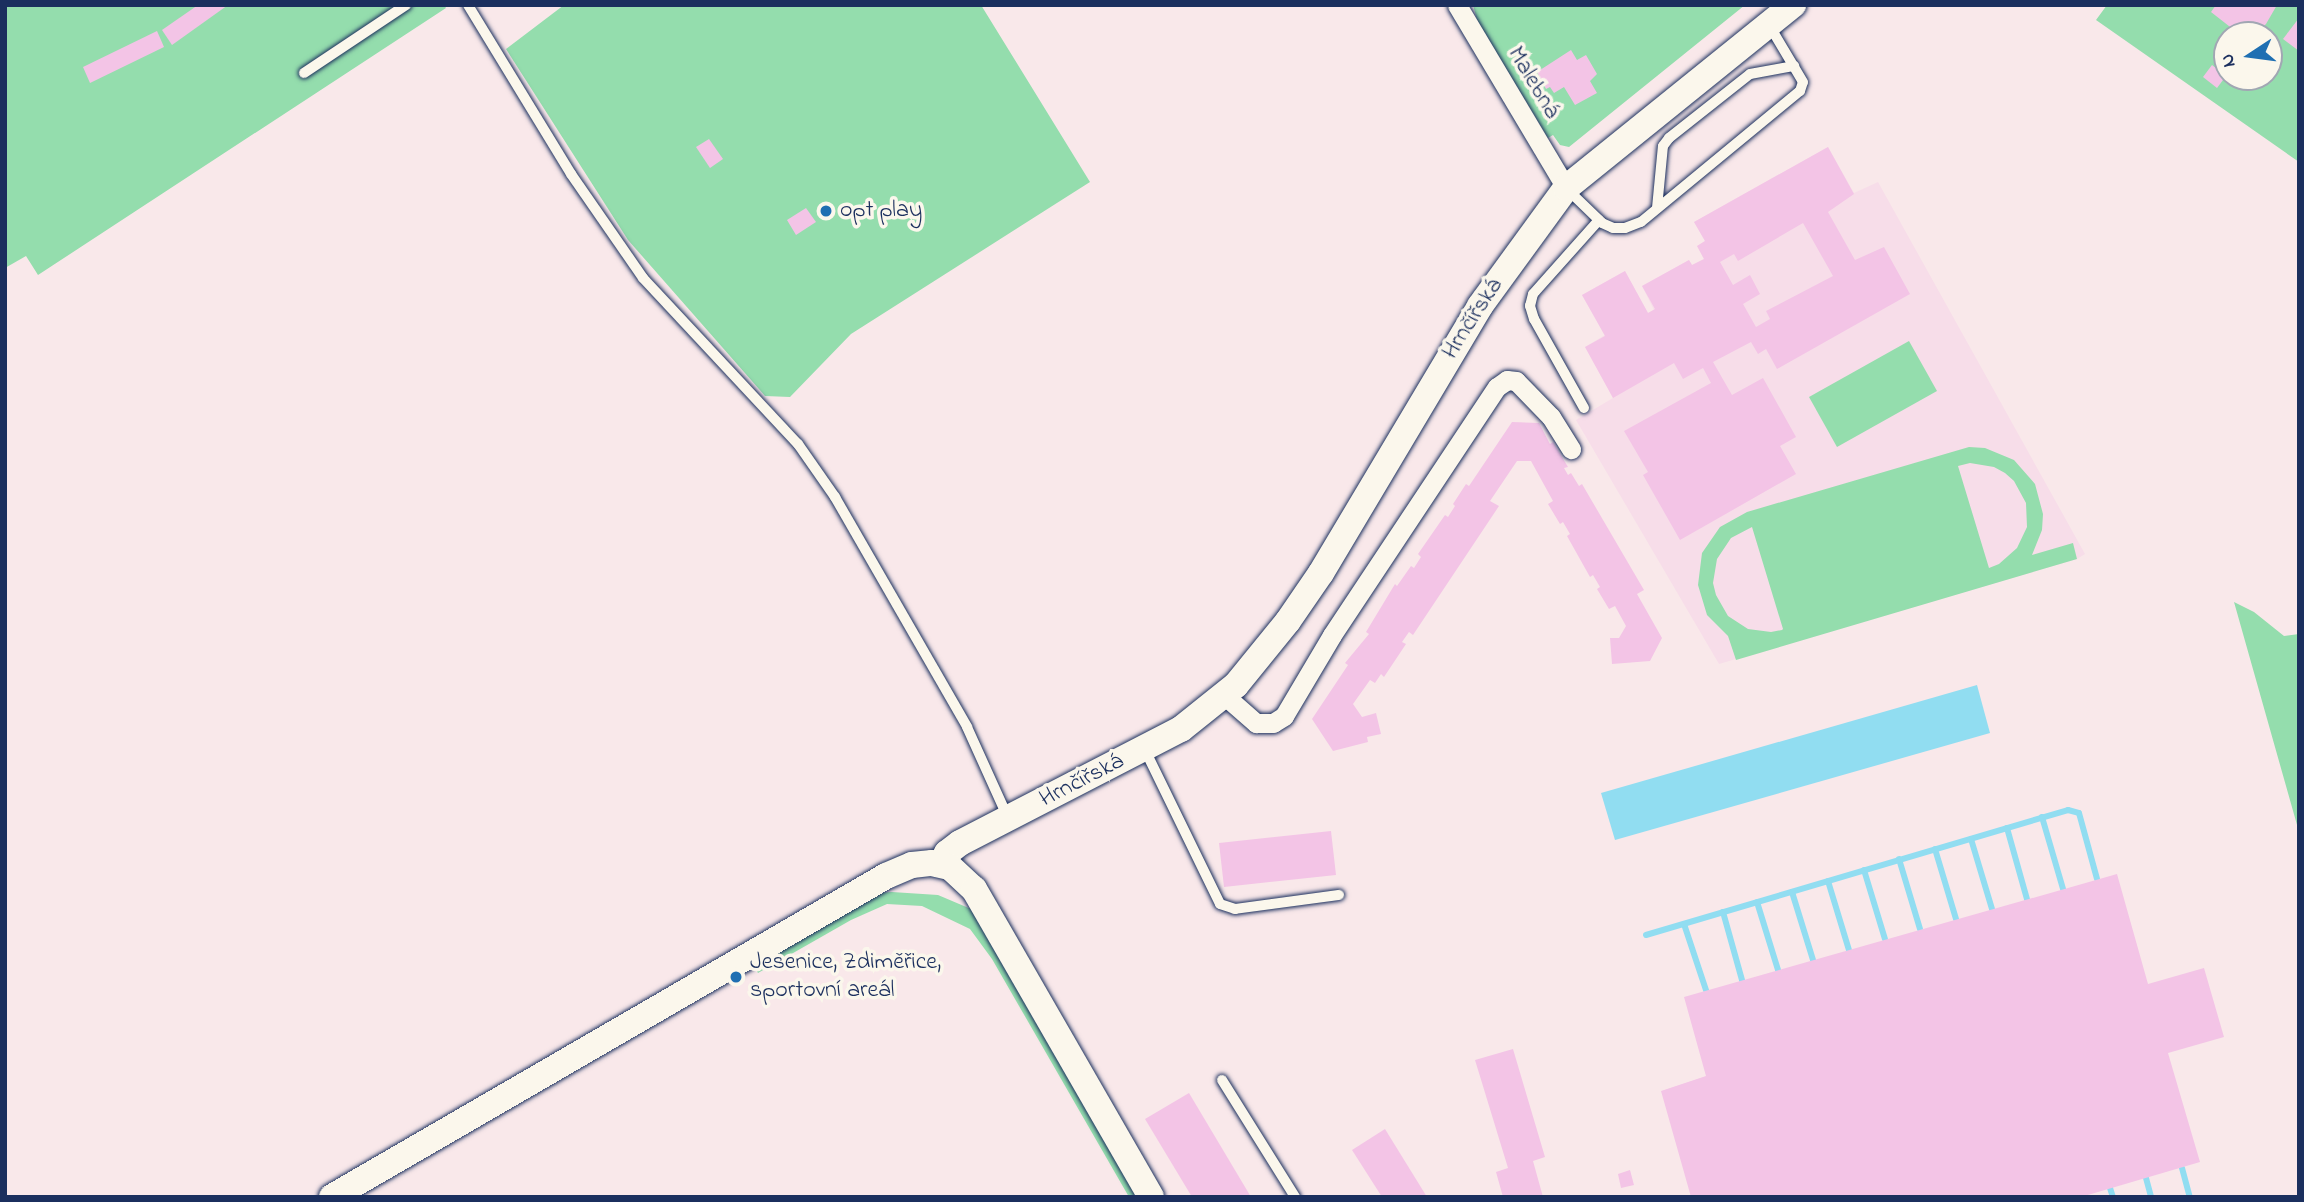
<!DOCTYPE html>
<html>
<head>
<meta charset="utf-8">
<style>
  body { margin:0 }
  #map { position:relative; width:2304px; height:1202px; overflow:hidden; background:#f9e8ea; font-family:"Indie Flower",sans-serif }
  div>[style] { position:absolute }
  .built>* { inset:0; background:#f7dde9 }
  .green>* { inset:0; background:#94ddad }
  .water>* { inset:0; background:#91ddf1 }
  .stream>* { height:6px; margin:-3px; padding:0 3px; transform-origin:3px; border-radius:3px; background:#91ddf1 }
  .building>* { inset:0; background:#f3c4e6 }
  .roads { filter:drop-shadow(0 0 2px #1b2f5e) drop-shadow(0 0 2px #1b2f5e) }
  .lane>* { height:10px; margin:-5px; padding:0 5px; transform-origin:5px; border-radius:5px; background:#fbf7ec }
  .street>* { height:19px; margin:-9.5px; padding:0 9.5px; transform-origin:9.5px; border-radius:9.5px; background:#fbf7ec }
  .secondary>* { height:26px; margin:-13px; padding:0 13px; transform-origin:13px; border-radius:13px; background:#fbf7ec }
  .dots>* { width:19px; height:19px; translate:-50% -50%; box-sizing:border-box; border:4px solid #fbf7ec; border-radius:50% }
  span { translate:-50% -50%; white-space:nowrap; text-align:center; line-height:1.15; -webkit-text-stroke:7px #fbf7ec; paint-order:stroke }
  .street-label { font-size:24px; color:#1b2f5e }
  .poi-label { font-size:24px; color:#1b2f5e }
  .left { translate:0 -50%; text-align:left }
  .frame { position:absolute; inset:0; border:7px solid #1b2f5e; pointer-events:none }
  .north { position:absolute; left:2213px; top:21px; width:70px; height:70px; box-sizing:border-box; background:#fbf7ec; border:2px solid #a1a7b3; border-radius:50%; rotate:257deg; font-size:19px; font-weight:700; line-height:28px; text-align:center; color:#1b2f5e }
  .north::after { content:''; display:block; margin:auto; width:24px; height:32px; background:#1f6fb2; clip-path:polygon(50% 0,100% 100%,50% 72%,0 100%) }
</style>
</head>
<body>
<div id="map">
  <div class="built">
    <i style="clip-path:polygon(1828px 147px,1854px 193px,1878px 182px,2085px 554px,2077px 559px,1719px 664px,1576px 420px,1613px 398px,1585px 347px,1605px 335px,1582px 295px,1625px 271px,1648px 313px,1654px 310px,1642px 286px,1689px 260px,1692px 265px,1704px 259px,1697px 246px,1705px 241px,1694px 222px)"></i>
  </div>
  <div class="green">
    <i style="clip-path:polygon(5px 5px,444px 5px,446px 8px,38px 275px,26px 256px,5px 268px)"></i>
    <i style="clip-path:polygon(564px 5px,981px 5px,1090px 182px,851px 334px,790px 397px,765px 396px,628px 240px,506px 49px)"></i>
    <i style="clip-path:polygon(1473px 5px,1745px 5px,1569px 147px,1560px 145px,1553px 135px,1548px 138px,1477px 20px)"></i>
    <i style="clip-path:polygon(evenodd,2107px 5px,2299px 5px,2299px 162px,2096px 20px,2107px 5px,2227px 35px,2269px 35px,2269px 77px,2227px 77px,2227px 35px)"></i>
    <i style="clip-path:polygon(1909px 341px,1937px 391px,1837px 447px,1809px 397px)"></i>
    <i style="clip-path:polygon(evenodd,1969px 447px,1985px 448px,2014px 460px,2035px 484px,2043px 514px,2042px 530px,2032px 555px,2073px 543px,2077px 559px,1736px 660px,1728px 636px,1707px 615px,1698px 585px,1702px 553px,1720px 527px,1747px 512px,1969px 447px,1970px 463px,1994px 467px,2005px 473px,2014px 481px,2026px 503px,2027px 527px,2017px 548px,1999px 564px,1989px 568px,1958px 466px,1970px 463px,1969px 447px,1752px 527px,1783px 629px,1782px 630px,1771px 632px,1748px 629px,1728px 616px,1716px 595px,1713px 583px,1717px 559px,1731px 538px,1752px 527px)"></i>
    <i style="clip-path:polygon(2234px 602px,2254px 612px,2284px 636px,2299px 634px,2299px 832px)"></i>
    <i style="clip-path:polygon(892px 892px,938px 895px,971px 909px,1141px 1197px,1129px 1197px,992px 959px,970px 929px,922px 906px,887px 904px,851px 920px,758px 973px,752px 963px,876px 893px)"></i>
  </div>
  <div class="water">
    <i style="clip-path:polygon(1977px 685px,1990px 733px,1615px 840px,1601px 793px)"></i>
  </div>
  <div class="stream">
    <i style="left:2042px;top:817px;width:75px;rotate:73.7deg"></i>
    <i style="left:2007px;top:828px;width:74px;rotate:74.3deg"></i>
    <i style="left:1971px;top:839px;width:73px;rotate:73.3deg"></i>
    <i style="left:1935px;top:849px;width:73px;rotate:73.3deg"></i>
    <i style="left:1899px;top:859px;width:73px;rotate:73.3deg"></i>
    <i style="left:1864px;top:870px;width:72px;rotate:73.1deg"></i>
    <i style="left:1828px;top:881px;width:72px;rotate:73.1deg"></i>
    <i style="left:1792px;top:892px;width:71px;rotate:72.8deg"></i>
    <i style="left:1757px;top:902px;width:71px;rotate:72.8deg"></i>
    <i style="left:1723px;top:912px;width:71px;rotate:74.4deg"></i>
    <i style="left:1684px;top:924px;width:70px;rotate:71.6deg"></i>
    <i style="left:1646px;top:935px;width:440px;rotate:-16.5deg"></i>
    <i style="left:2068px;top:810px;width:11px;rotate:15deg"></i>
    <i style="left:2079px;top:813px;width:68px;rotate:74.7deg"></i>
    <i style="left:2182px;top:1168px;width:30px;rotate:75deg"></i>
    <i style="left:2146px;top:1178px;width:20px;rotate:75deg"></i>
    <i style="left:2110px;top:1188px;width:9px;rotate:72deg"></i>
  </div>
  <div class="building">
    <i style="clip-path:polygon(198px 5px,228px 5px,172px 45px,162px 30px)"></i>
    <i style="clip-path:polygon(2216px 5px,2277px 5px,2266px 24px,2254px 35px,2230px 35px,2234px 30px,2211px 12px)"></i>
    <i style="clip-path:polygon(2299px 18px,2299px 51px,2283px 39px)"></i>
    <i style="clip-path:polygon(157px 31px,164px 47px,90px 83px,83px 67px)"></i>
    <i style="clip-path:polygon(1571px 50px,1577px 60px,1586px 55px,1597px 74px,1590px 81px,1597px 93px,1575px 105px,1564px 87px,1554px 93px,1550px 87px,1546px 89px,1537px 72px)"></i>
    <i style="clip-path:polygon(2212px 65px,2226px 76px,2217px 88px,2203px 77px)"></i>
    <i style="clip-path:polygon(709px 139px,723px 159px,710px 168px,696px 147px)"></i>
    <i style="clip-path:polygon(evenodd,1828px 147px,1854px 194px,1828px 212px,1855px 260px,1884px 247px,1910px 294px,1777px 369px,1766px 349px,1758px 354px,1751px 342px,1713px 362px,1732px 395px,1763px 378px,1796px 437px,1780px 446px,1796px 474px,1680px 540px,1643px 475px,1648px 472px,1624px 431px,1711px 383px,1703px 368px,1683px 379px,1674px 363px,1613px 398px,1585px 347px,1605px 336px,1582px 295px,1625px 271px,1648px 313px,1655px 309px,1642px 286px,1689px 260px,1692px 265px,1704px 259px,1697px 246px,1705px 241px,1694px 222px,1828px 147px,1803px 223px,1833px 276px,1766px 311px,1770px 319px,1756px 327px,1743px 304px,1760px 294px,1750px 275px,1733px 285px,1720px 262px,1734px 254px,1738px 261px,1803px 223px)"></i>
    <i style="clip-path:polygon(806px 208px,816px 222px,796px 235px,787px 220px)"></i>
    <i style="clip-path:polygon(1512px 422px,1539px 423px,1550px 444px,1553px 442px,1568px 467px,1564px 468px,1568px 475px,1571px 473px,1579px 486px,1582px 484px,1644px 590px,1637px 594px,1662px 638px,1650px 661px,1612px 664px,1610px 638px,1619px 638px,1626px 626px,1615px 606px,1609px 609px,1597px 589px,1600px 587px,1593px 575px,1590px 577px,1567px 536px,1570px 534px,1563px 522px,1560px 524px,1548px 504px,1553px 501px,1531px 461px,1517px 461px,1490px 501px,1499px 506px,1413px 635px,1409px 632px,1402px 642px,1406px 644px,1384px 677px,1381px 674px,1375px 683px,1370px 680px,1353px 704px,1362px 717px,1376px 713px,1381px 734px,1367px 737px,1368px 742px,1333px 751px,1312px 719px,1348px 665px,1345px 663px,1369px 634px,1366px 632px,1395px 584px,1397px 586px,1411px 566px,1414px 568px,1421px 557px,1418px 554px,1445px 515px,1448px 517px,1455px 506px,1453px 504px,1466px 484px,1469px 486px)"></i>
    <i style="clip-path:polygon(1331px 831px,1336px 875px,1224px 887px,1219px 843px)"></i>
    <i style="clip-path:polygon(2117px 874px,2148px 984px,2204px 968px,2224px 1037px,2168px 1053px,2200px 1162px,2081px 1197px,1691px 1197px,1661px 1091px,1706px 1076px,1684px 997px)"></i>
    <i style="clip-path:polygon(1513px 1049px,1545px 1157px,1533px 1161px,1543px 1197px,1503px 1197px,1496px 1172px,1508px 1168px,1475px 1060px)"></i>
    <i style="clip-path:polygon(1189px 1093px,1251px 1197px,1192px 1197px,1145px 1119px)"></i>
    <i style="clip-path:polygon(1385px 1129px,1427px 1197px,1382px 1197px,1352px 1150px)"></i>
    <i style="clip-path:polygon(1630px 1170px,1634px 1185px,1621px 1188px,1618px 1174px)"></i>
  </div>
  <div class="roads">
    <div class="lane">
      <i style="left:468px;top:5px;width:198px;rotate:58.6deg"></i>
      <i style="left:571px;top:174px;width:126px;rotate:55.3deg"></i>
      <i style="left:643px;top:278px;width:227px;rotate:47deg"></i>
      <i style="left:798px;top:444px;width:65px;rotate:55.1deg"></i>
      <i style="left:835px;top:497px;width:265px;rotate:60.1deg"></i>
      <i style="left:967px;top:727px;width:100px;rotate:65.7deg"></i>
      <i style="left:304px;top:73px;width:123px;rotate:-33.7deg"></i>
      <i style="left:1568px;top:190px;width:47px;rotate:44.1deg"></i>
      <i style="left:1602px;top:223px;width:12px;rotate:24deg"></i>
      <i style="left:1613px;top:228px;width:12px"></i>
      <i style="left:1625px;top:228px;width:17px;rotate:-21deg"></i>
      <i style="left:1641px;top:222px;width:206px;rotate:-39.5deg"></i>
      <i style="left:1800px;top:91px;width:9px;rotate:-72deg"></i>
      <i style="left:1803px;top:82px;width:66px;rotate:-120.8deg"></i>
      <i style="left:1657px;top:208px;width:62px;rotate:-84.5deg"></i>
      <i style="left:1663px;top:146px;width:10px;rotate:-53deg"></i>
      <i style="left:1669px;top:138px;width:103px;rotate:-38.3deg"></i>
      <i style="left:1750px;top:74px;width:45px;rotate:-10.3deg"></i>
      <i style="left:1584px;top:408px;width:102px;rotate:-119.3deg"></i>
      <i style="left:1534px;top:319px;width:14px;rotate:-107deg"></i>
      <i style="left:1530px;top:306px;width:12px;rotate:-76deg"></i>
      <i style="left:1533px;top:294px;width:99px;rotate:-48.3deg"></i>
      <i style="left:1145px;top:750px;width:171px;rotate:64deg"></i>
      <i style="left:1220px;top:904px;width:16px;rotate:18deg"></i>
      <i style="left:1235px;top:909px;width:105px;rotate:-7.7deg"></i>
      <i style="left:1222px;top:1080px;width:138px;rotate:58deg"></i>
    </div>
    <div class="street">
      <i style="left:1457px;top:5px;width:213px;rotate:59.2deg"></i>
      <i style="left:1224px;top:695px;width:43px;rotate:41.2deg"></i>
      <i style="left:1256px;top:723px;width:17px"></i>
      <i style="left:1273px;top:723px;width:13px;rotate:-32deg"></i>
      <i style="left:1284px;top:716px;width:94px;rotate:-59.3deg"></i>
      <i style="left:1332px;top:635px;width:298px;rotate:-56.4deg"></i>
      <i style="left:1497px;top:387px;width:12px;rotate:-35deg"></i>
      <i style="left:1507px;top:380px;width:9px;rotate:6deg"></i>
      <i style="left:1516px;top:381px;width:50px;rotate:45.8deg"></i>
      <i style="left:1551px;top:417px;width:38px;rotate:58deg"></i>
    </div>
    <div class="secondary">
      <i style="left:941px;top:864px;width:13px;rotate:-61deg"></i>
      <i style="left:947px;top:853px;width:16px;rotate:-38deg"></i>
      <i style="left:960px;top:843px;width:249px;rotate:-27.3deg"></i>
      <i style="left:1181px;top:729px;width:70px;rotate:-38.7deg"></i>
      <i style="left:1236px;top:685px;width:82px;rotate:-50.9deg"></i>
      <i style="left:1288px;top:621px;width:58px;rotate:-55.5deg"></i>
      <i style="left:1321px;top:573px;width:311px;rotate:-59.2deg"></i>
      <i style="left:1480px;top:306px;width:146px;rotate:-53.9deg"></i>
      <i style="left:1566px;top:188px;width:292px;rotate:-38.9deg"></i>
      <i style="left:332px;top:1197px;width:640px;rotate:-30.09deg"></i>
      <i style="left:886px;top:876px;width:28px;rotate:-23deg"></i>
      <i style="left:912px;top:865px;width:20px;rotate:-6deg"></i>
      <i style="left:932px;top:863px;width:18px;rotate:13deg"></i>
      <i style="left:950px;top:867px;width:33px;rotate:43deg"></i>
      <i style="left:974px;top:889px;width:355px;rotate:60.1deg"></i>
    </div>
  </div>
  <div class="dots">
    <i style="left:826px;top:211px;background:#1f6fb2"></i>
    <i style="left:736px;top:977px;background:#1f6fb2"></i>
  </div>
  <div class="street-label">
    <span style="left:1533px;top:83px;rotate:59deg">Malebná</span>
    <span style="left:1473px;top:319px;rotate:-57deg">Hrnčířská</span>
    <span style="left:1082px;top:781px;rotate:-27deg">Hrnčířská</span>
  </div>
  <div class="poi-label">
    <span class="left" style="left:840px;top:211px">opt play</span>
    <span class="left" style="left:750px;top:977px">Jesenice, Zdiměřice,<br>sportovní areál</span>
  </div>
  <div class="frame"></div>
  <div class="north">N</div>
</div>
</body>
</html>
